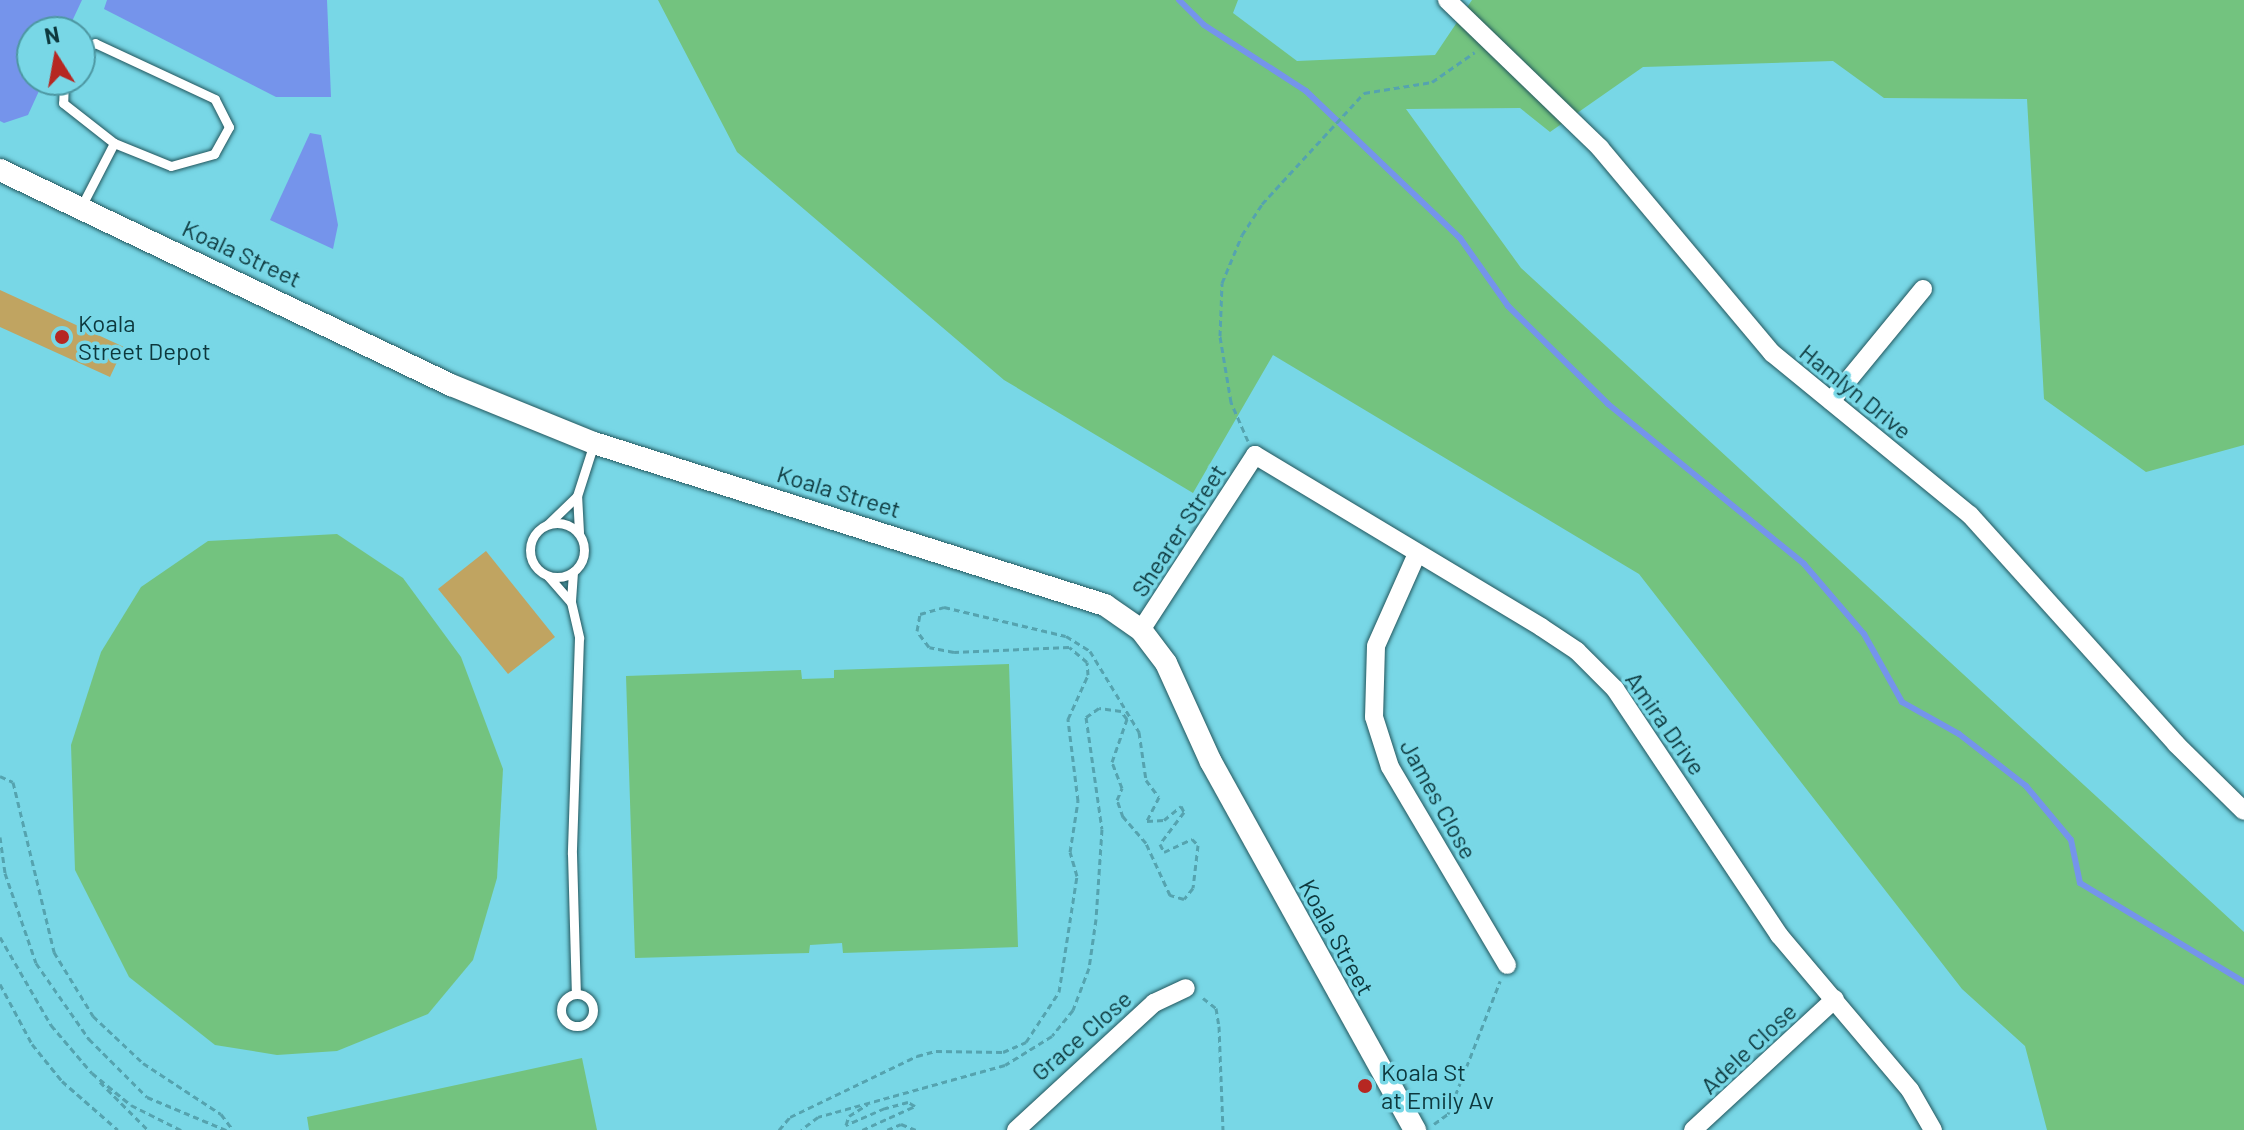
<!DOCTYPE html>
<html>
<head>
<meta charset="utf-8">
<style>
  body { margin:0 }
  #map { position:relative; width:2244px; height:1130px; overflow:hidden; background:#78d7e6; font-family:Barlow,sans-serif }
  div>[style] { position:absolute }
  .green>* { inset:0; background:#73c37f }
  .water>* { inset:0; background:#7594eb }
  .stream>* { height:6px; margin:-3px; padding:0 3px; transform-origin:3px; border-radius:3px; background:#7594eb }
  .building>* { inset:0; background:#c0a461 }
  .path>* { height:3px; margin-top:-1.5px; transform-origin:0; background:repeating-linear-gradient(90deg,#55a3af 0 6px,transparent 0 10px) }
  .roads { filter:drop-shadow(0 0 2px #23565d) drop-shadow(0 0 2px #23565d) }
  .service>* { height:9px; margin:-4.5px; padding:0 4.5px; transform-origin:4.5px; border-radius:4.5px; background:#fff }
  .service>.ring { margin:-4.5px; padding:0; box-sizing:content-box; background:none; border:9px solid #fff; border-radius:50% }
  .minor>* { height:18px; margin:-9px; padding:0 9px; transform-origin:9px; border-radius:9px; background:#fff }
  .tertiary>* { height:22px; margin:-11px; padding:0 11px; transform-origin:11px; border-radius:11px; background:#fff }
  .dots>* { width:22px; height:22px; translate:-50% -50%; box-sizing:border-box; border:4px solid #78d7e6; border-radius:50% }
  span { translate:-50% -50%; white-space:nowrap; text-align:center; line-height:1.15; -webkit-text-stroke:7px #78d7e6; paint-order:stroke }
  .street-label { font-size:24px; color:#0d383d }
  .poi-label { font-size:24px; color:#0d383d }
  .left { translate:0 -50%; text-align:left }
  .north { position:absolute; left:16px; top:16px; width:80px; height:80px; box-sizing:border-box; background:#78d7e6; border:2px solid #4d97a2; border-radius:50%; rotate:349deg; font-size:22px; font-weight:700; line-height:32px; text-align:center; color:#0d383d }
  .north::after { content:''; display:block; margin:auto; width:28px; height:36px; background:#b62722; clip-path:polygon(50% 0,100% 100%,50% 72%,0 100%) }
</style>
</head>
<body>
<div id="map">
  <div class="green">
    <i style="clip-path:polygon(658px 0,1238px 0,1233px 13px,1297px 61px,1435px 55px,1472px 0,2244px 0,2244px 445px,2146px 472px,2044px 399px,2027px 99px,1884px 98px,1833px 61px,1643px 67px,1550px 132px,1520px 108px,1406px 109px,1521px 268px,2244px 932px,2244px 1130px,2047px 1130px,2025px 1046px,1962px 989px,1639px 574px,1273px 355px,1193px 493px,1004px 380px,737px 152px)"></i>
    <i style="clip-path:polygon(337px 534px,403px 578px,461px 657px,503px 769px,497px 878px,473px 960px,428px 1014px,337px 1051px,277px 1055px,215px 1045px,129px 977px,75px 870px,71px 745px,101px 652px,141px 587px,208px 541px)"></i>
    <i style="clip-path:polygon(1009px 664px,1018px 947px,843px 953px,842px 943px,810px 945px,809px 953px,635px 958px,626px 676px,801px 670px,802px 679px,834px 678px,834px 670px)"></i>
    <i style="clip-path:polygon(582px 1058px,597px 1130px,309px 1130px,307px 1117px)"></i>
  </div>
  <div class="water">
    <i style="clip-path:polygon(0 0,82px 0,67px 32px,32px 32px,32px 80px,44px 80px,28px 115px,4px 123px,0 121px)"></i>
    <i style="clip-path:polygon(107px 0,327px 0,331px 97px,276px 97px,104px 9px)"></i>
    <i style="clip-path:polygon(310px 133px,321px 135px,338px 225px,333px 249px,270px 220px)"></i>
  </div>
  <div class="stream">
    <i style="left:1179px;top:0;width:35px;rotate:45deg"></i>
    <i style="left:1204px;top:25px;width:121px;rotate:32.9deg"></i>
    <i style="left:1306px;top:91px;width:213px;rotate:43.7deg"></i>
    <i style="left:1460px;top:238px;width:83px;rotate:54.8deg"></i>
    <i style="left:1508px;top:306px;width:140px;rotate:44.4deg"></i>
    <i style="left:1608px;top:404px;width:253px;rotate:39.2deg"></i>
    <i style="left:1804px;top:564px;width:92px;rotate:49.4deg"></i>
    <i style="left:1864px;top:634px;width:78px;rotate:60.8deg"></i>
    <i style="left:1902px;top:702px;width:65px;rotate:29.3deg"></i>
    <i style="left:1959px;top:734px;width:85px;rotate:37.8deg"></i>
    <i style="left:2026px;top:786px;width:70px;rotate:50.2deg"></i>
    <i style="left:2071px;top:840px;width:44px;rotate:78.2deg"></i>
    <i style="left:2080px;top:883px;width:192px;rotate:31.1deg"></i>
  </div>
  <div class="building">
    <i style="clip-path:polygon(0 290px,124px 347px,110px 377px,0 327px)"></i>
    <i style="clip-path:polygon(486px 551px,555px 637px,508px 674px,438px 589px)"></i>
  </div>
  <div class="path">
    <i style="left:1248px;top:441px;width:43px;rotate:-113.6deg"></i>
    <i style="left:1231px;top:402px;width:67px;rotate:-99.5deg"></i>
    <i style="left:1220px;top:336px;width:53px;rotate:-87.8deg"></i>
    <i style="left:1222px;top:283px;width:52px;rotate:-67.4deg"></i>
    <i style="left:1242px;top:235px;width:37px;rotate:-57deg"></i>
    <i style="left:1262px;top:204px;width:151px;rotate:-47.4deg"></i>
    <i style="left:1364px;top:93px;width:69px;rotate:-9.2deg"></i>
    <i style="left:1432px;top:82px;width:52px;rotate:-34.9deg"></i>
    <i style="left:0;top:776px;width:14px;rotate:25deg"></i>
    <i style="left:13px;top:782px;width:175px;rotate:76.4deg"></i>
    <i style="left:54px;top:952px;width:75px;rotate:58.6deg"></i>
    <i style="left:93px;top:1016px;width:69px;rotate:43.2deg"></i>
    <i style="left:143px;top:1063px;width:93px;rotate:33.2deg"></i>
    <i style="left:221px;top:1114px;width:20px;rotate:53deg"></i>
    <i style="left:0;top:837px;width:36px;rotate:82deg"></i>
    <i style="left:5px;top:873px;width:95px;rotate:71deg"></i>
    <i style="left:36px;top:963px;width:93px;rotate:55.1deg"></i>
    <i style="left:89px;top:1039px;width:82px;rotate:45deg"></i>
    <i style="left:147px;top:1097px;width:86px;rotate:22.7deg"></i>
    <i style="left:0;top:937px;width:102px;rotate:59.9deg"></i>
    <i style="left:51px;top:1025px;width:63px;rotate:49.5deg"></i>
    <i style="left:92px;top:1073px;width:50px;rotate:39.4deg"></i>
    <i style="left:131px;top:1105px;width:56px;rotate:26.6deg"></i>
    <i style="left:0;top:984px;width:68px;rotate:61.9deg"></i>
    <i style="left:32px;top:1044px;width:48px;rotate:51deg"></i>
    <i style="left:62px;top:1081px;width:74px;rotate:41.2deg"></i>
    <i style="left:1203px;top:998px;width:16px;rotate:38deg"></i>
    <i style="left:1216px;top:1008px;width:18px;rotate:81deg"></i>
    <i style="left:1219px;top:1026px;width:104px;rotate:87.8deg"></i>
    <i style="left:100px;top:1082px;width:68px;rotate:45deg"></i>
    <i style="left:1434px;top:1124px;width:17px;rotate:-36deg"></i>
    <i style="left:1448px;top:1114px;width:143px;rotate:-68.6deg"></i>
    <i style="left:779px;top:1130px;width:17px;rotate:-50deg"></i>
    <i style="left:790px;top:1117px;width:141px;rotate:-25.7deg"></i>
    <i style="left:917px;top:1056px;width:20px;rotate:-15deg"></i>
    <i style="left:936px;top:1051px;width:67px;rotate:0.9deg"></i>
    <i style="left:1003px;top:1052px;width:25px;rotate:-23deg"></i>
    <i style="left:1026px;top:1042px;width:60px;rotate:-56.6deg"></i>
    <i style="left:1059px;top:992px;width:117px;rotate:-81.2deg"></i>
    <i style="left:1077px;top:876px;width:25px;rotate:-106deg"></i>
    <i style="left:1070px;top:852px;width:52px;rotate:-81.1deg"></i>
    <i style="left:1078px;top:801px;width:83px;rotate:-97deg"></i>
    <i style="left:1068px;top:719px;width:48px;rotate:-65.6deg"></i>
    <i style="left:1088px;top:675px;width:13px;rotate:-94deg"></i>
    <i style="left:1087px;top:662px;width:23px;rotate:-140deg"></i>
    <i style="left:1069px;top:647px;width:115px;rotate:177.5deg"></i>
    <i style="left:954px;top:652px;width:25px;rotate:-169deg"></i>
    <i style="left:929px;top:647px;width:20px;rotate:-127deg"></i>
    <i style="left:917px;top:631px;width:17px;rotate:-80deg"></i>
    <i style="left:920px;top:614px;width:25px;rotate:-16deg"></i>
    <i style="left:944px;top:607px;width:125px;rotate:13.4deg"></i>
    <i style="left:1066px;top:636px;width:28px;rotate:32deg"></i>
    <i style="left:1090px;top:651px;width:95px;rotate:58.8deg"></i>
    <i style="left:1139px;top:732px;width:49px;rotate:81.7deg"></i>
    <i style="left:1146px;top:780px;width:21px;rotate:53deg"></i>
    <i style="left:1159px;top:797px;width:27px;rotate:117deg"></i>
    <i style="left:1147px;top:821px;width:17px;rotate:-3deg"></i>
    <i style="left:1164px;top:820px;width:22px;rotate:-39deg"></i>
    <i style="left:1181px;top:806px;width:7px;rotate:63deg"></i>
    <i style="left:1184px;top:812px;width:40px;rotate:127deg"></i>
    <i style="left:1160px;top:844px;width:9px;rotate:63deg"></i>
    <i style="left:1164px;top:852px;width:31px;rotate:-25deg"></i>
    <i style="left:1192px;top:839px;width:8px;rotate:45deg"></i>
    <i style="left:1198px;top:845px;width:43px;rotate:96.6deg"></i>
    <i style="left:1193px;top:888px;width:14px;rotate:129deg"></i>
    <i style="left:1184px;top:899px;width:15px;rotate:-164deg"></i>
    <i style="left:1170px;top:895px;width:57px;rotate:-114.8deg"></i>
    <i style="left:1146px;top:843px;width:35px;rotate:-131deg"></i>
    <i style="left:1123px;top:817px;width:18px;rotate:-109deg"></i>
    <i style="left:1117px;top:800px;width:13px;rotate:-67deg"></i>
    <i style="left:1122px;top:788px;width:28px;rotate:-111deg"></i>
    <i style="left:1112px;top:762px;width:46px;rotate:-70.8deg"></i>
    <i style="left:1127px;top:719px;width:10px;rotate:-127deg"></i>
    <i style="left:1121px;top:711px;width:22px;rotate:-172deg"></i>
    <i style="left:1099px;top:708px;width:16px;rotate:145deg"></i>
    <i style="left:1086px;top:717px;width:113px;rotate:81.9deg"></i>
    <i style="left:1102px;top:829px;width:90px;rotate:93.8deg"></i>
    <i style="left:1096px;top:919px;width:49px;rotate:98.1deg"></i>
    <i style="left:1089px;top:968px;width:45px;rotate:110.9deg"></i>
    <i style="left:1073px;top:1010px;width:33px;rotate:129deg"></i>
    <i style="left:1052px;top:1036px;width:55px;rotate:148.3deg"></i>
    <i style="left:1005px;top:1065px;width:194px;rotate:164.5deg"></i>
    <i style="left:818px;top:1117px;width:21px;rotate:143deg"></i>
    <i style="left:862px;top:1130px;width:58px;rotate:-24.4deg"></i>
    <i style="left:915px;top:1106px;width:8px;rotate:-150deg"></i>
    <i style="left:908px;top:1102px;width:24px;rotate:165deg"></i>
    <i style="left:885px;top:1108px;width:43px;rotate:156.4deg"></i>
    <i style="left:846px;top:1125px;width:9px;rotate:-72deg"></i>
    <i style="left:849px;top:1116px;width:22px;rotate:-32deg"></i>
    <i style="left:887px;top:1130px;width:15px;rotate:-23deg"></i>
    <i style="left:901px;top:1124px;width:16px;rotate:22deg"></i>
  </div>
  <div class="roads">
    <div class="service">
      <i style="left:64px;top:80px;width:23px;rotate:92deg"></i>
      <i style="left:63px;top:103px;width:65px;rotate:38.1deg"></i>
      <i style="left:114px;top:143px;width:61px;rotate:22deg"></i>
      <i style="left:171px;top:166px;width:45px;rotate:-15.6deg"></i>
      <i style="left:214px;top:154px;width:31px;rotate:-61deg"></i>
      <i style="left:229px;top:127px;width:31px;rotate:-117deg"></i>
      <i style="left:215px;top:99px;width:132px;rotate:-155deg"></i>
      <i style="left:95px;top:43px;width:17px;rotate:152deg"></i>
      <i style="left:81px;top:207px;width:72px;rotate:-62.7deg"></i>
      <i class="ring" style="left:530px;top:523px;width:45px;height:45px"></i>
      <i style="left:548px;top:524px;width:40px;rotate:-44deg"></i>
      <i style="left:579px;top:532px;width:36px;rotate:-93deg"></i>
      <i style="left:577px;top:496px;width:56px;rotate:-72.2deg"></i>
      <i style="left:573px;top:572px;width:30px;rotate:94deg"></i>
      <i style="left:571px;top:602px;width:37px;rotate:77deg"></i>
      <i style="left:579px;top:638px;width:216px;rotate:91.9deg"></i>
      <i style="left:572px;top:854px;width:140px;rotate:88.4deg"></i>
      <i style="left:548px;top:576px;width:35px;rotate:49deg"></i>
      <i class="ring" style="left:561px;top:994px;width:23px;height:23px"></i>
    </div>
    <div class="minor">
      <i style="left:1447px;top:0;width:213px;rotate:44deg"></i>
      <i style="left:1600px;top:148px;width:268px;rotate:50deg"></i>
      <i style="left:1772px;top:353px;width:256px;rotate:39.3deg"></i>
      <i style="left:1970px;top:515px;width:308px;rotate:48deg"></i>
      <i style="left:2176px;top:744px;width:95px;rotate:44.6deg"></i>
      <i style="left:1831px;top:401px;width:145px;rotate:-50.6deg"></i>
      <i style="left:1416px;top:556px;width:98px;rotate:114deg"></i>
      <i style="left:1376px;top:646px;width:71px;rotate:91.6deg"></i>
      <i style="left:1374px;top:717px;width:52px;rotate:72.3deg"></i>
      <i style="left:1390px;top:767px;width:230px;rotate:59.4deg"></i>
      <i style="left:1141px;top:630px;width:209px;rotate:-56.9deg"></i>
      <i style="left:1255px;top:455px;width:334px;rotate:31deg"></i>
      <i style="left:1541px;top:627px;width:43px;rotate:33.7deg"></i>
      <i style="left:1577px;top:651px;width:54px;rotate:45deg"></i>
      <i style="left:1615px;top:689px;width:296px;rotate:56.3deg"></i>
      <i style="left:1779px;top:935px;width:203px;rotate:49.8deg"></i>
      <i style="left:1910px;top:1090px;width:46px;rotate:60.1deg"></i>
      <i style="left:1016px;top:1130px;width:188px;rotate:-42.6deg"></i>
      <i style="left:1154px;top:1003px;width:35px;rotate:-25deg"></i>
      <i style="left:1693px;top:1130px;width:193px;rotate:-42.7deg"></i>
    </div>
    <div class="tertiary">
      <i style="left:0;top:170px;width:500px;rotate:25.5deg"></i>
      <i style="left:451px;top:385px;width:154px;rotate:22.1deg"></i>
      <i style="left:594px;top:443px;width:536px;rotate:17.59deg"></i>
      <i style="left:1105px;top:605px;width:44px;rotate:34.8deg"></i>
      <i style="left:1141px;top:630px;width:41px;rotate:52.9deg"></i>
      <i style="left:1166px;top:663px;width:109px;rotate:65.6deg"></i>
      <i style="left:1211px;top:762px;width:421px;rotate:61deg"></i>
    </div>
  </div>
  <div class="dots">
    <i style="left:62px;top:337px;background:#b62722"></i>
    <i style="left:1365px;top:1086px;background:#b62722"></i>
  </div>
  <div class="street-label">
    <span style="left:242px;top:253px;rotate:25deg">Koala Street</span>
    <span style="left:1856px;top:391px;rotate:39deg">Hamlyn Drive</span>
    <span style="left:839px;top:491px;rotate:17deg">Koala Street</span>
    <span style="left:1178px;top:530px;rotate:-57deg">Shearer Street</span>
    <span style="left:1666px;top:723px;rotate:55deg">Amira Drive</span>
    <span style="left:1439px;top:799px;rotate:61deg">James Close</span>
    <span style="left:1337px;top:937px;rotate:61deg">Koala Street</span>
    <span style="left:1081px;top:1035px;rotate:-41deg">Grace Close</span>
    <span style="left:1748px;top:1048px;rotate:-43deg">Adele Close</span>
  </div>
  <div class="poi-label">
    <span class="left" style="left:78px;top:337px">Koala<br>Street Depot</span>
    <span class="left" style="left:1381px;top:1086px">Koala St<br>at Emily Av</span>
  </div>
  <div class="north">N</div>
</div>
</body>
</html>
